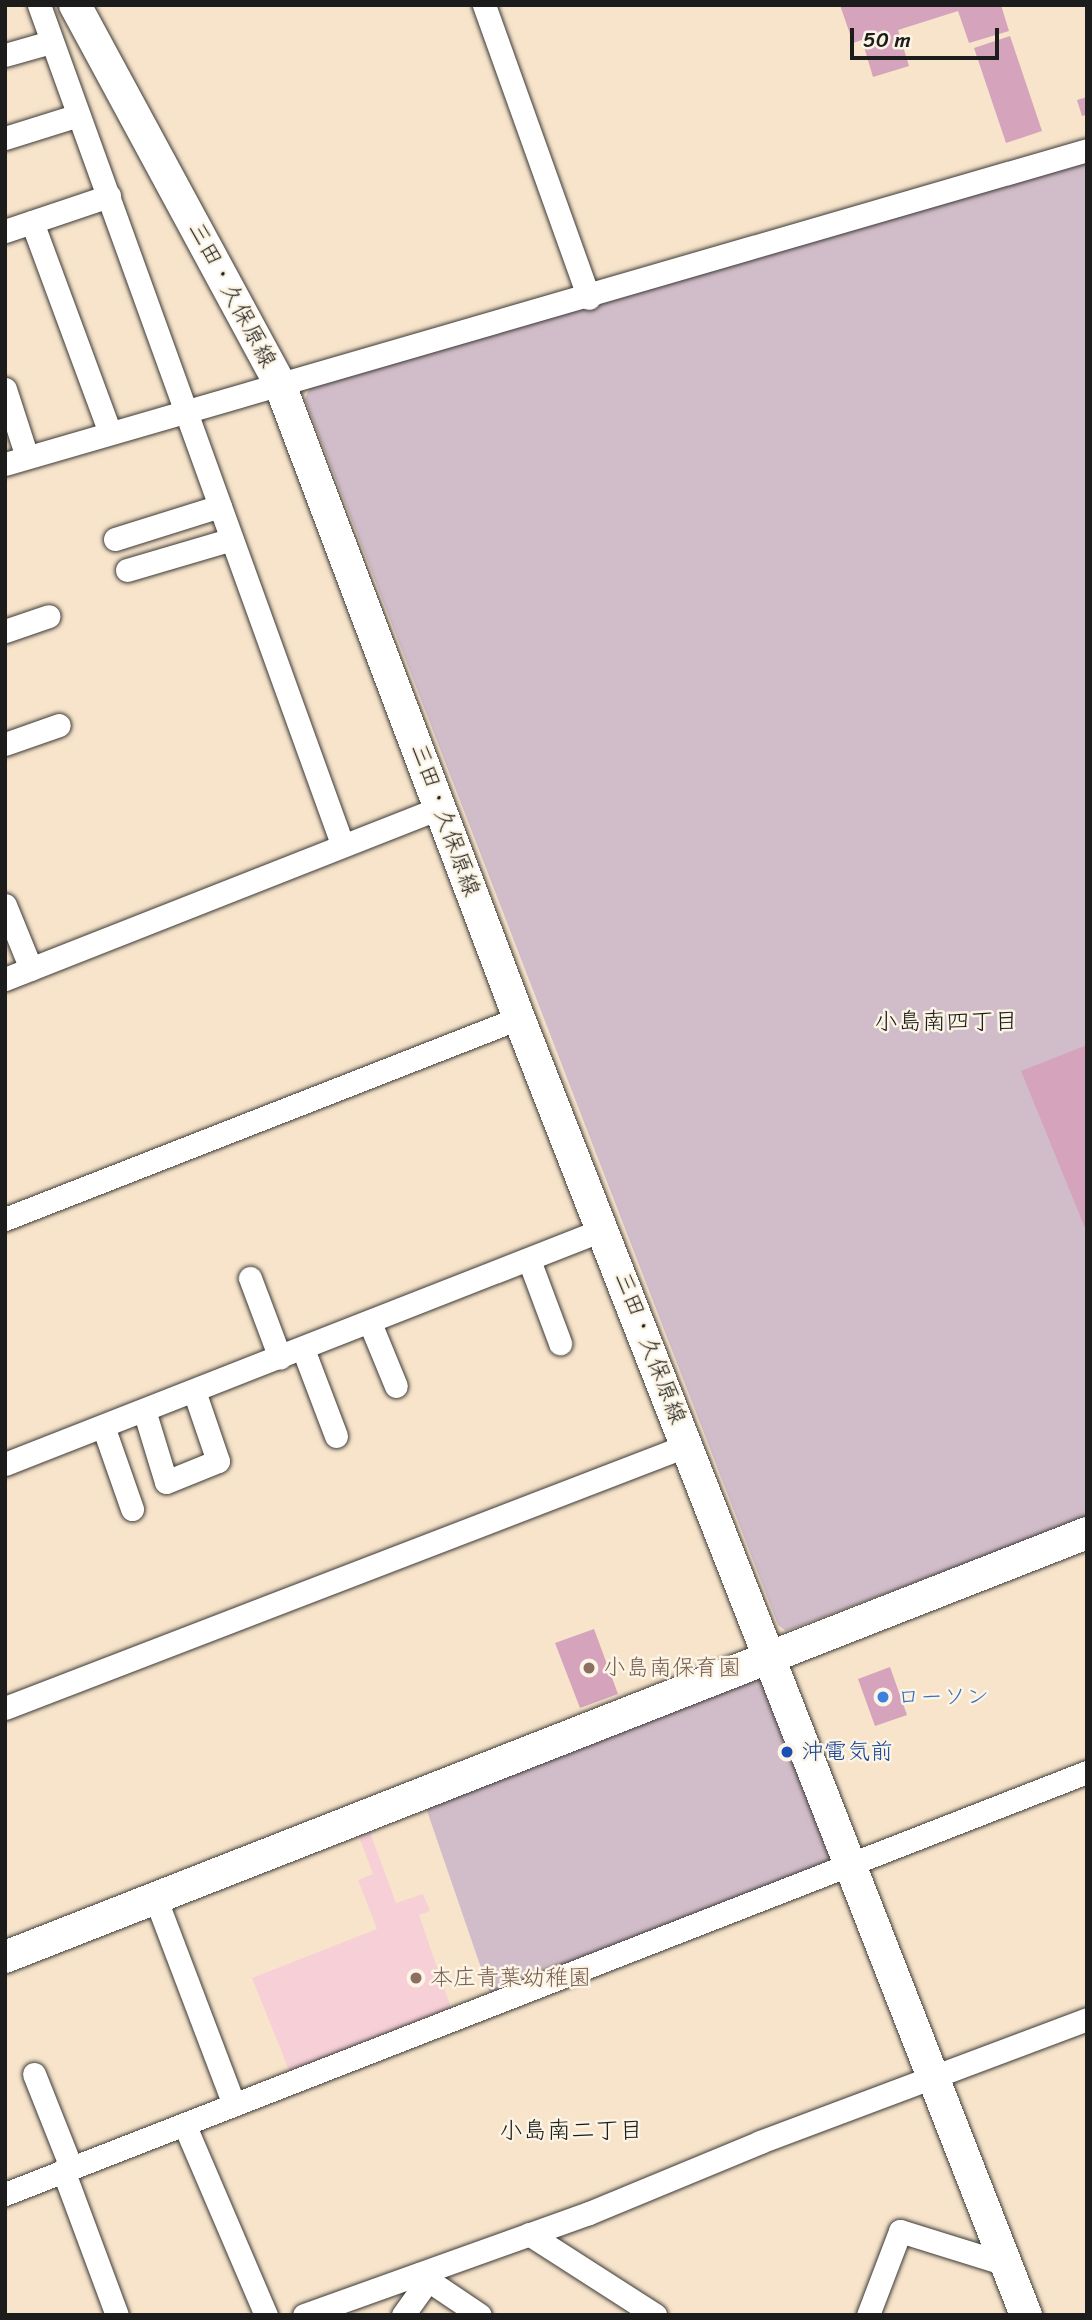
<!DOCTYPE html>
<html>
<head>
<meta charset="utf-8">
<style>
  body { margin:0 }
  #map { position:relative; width:1092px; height:2320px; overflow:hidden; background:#f7e4cb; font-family:Sriracha,"Klee One",sans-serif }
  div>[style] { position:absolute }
  .built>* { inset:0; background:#f6cfd7 }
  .industrial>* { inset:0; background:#d1bdc9 }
  .building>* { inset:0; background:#d5a3bc }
  .roads { filter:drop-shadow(0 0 2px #3d3a36) drop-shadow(0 0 2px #3d3a36) }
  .street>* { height:23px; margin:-11.5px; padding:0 11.5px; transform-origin:11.5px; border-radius:11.5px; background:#fff }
  .secondary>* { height:32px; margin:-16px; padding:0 16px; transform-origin:16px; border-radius:16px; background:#fff }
  .dots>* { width:19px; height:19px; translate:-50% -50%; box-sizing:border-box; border:4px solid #fcf5e5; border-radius:50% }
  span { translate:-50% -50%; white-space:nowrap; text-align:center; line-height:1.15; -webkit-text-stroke:5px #fcf5e5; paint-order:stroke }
  .street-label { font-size:23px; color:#1c1c1c }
  .education-label { font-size:23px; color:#785e54 }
  .left { translate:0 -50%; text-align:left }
  .shop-label { font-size:23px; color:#366cbe }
  .transit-label { font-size:23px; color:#164399 }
  .neighbourhood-label { font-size:24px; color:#1c1c1c }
  .frame { position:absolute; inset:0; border:7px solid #1c1c1c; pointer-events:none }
  .scale { position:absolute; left:850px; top:28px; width:149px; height:32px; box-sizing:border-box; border:4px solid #1c1c1c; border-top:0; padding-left:9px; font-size:21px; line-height:24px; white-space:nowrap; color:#1c1c1c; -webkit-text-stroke:5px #fcf5e5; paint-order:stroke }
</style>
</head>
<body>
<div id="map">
  <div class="built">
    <i style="clip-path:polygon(368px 1827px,396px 1903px,423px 1894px,430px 1911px,419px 1915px,453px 2014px,291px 2075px,252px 1978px,377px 1929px,358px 1880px,373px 1874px,357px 1831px)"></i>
  </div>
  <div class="industrial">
    <i style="clip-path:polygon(1087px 158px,1087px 1517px,786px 1631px,778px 1625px,305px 399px,310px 387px)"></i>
    <i style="clip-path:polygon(759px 1674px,832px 1862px,491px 1997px,424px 1802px)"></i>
  </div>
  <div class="building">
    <i style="clip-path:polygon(840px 5px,1001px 5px,1009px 31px,969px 43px,958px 11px,898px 30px,909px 66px,873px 77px,862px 40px,853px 43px)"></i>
    <i style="clip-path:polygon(1010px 36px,1042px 131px,1006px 143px,974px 48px)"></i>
    <i style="clip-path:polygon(1087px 97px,1087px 115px,1082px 116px,1077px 100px)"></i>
    <i style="clip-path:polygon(1087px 1045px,1087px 1233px,1021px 1071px)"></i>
    <i style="clip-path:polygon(594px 1629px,618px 1694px,580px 1708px,555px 1643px)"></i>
    <i style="clip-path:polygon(890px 1667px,907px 1715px,875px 1726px,858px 1679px)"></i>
  </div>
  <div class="roads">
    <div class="street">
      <i style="left:39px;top:5px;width:892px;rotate:70.14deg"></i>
      <i style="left:484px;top:5px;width:311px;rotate:70.3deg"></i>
      <i style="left:5px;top:55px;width:48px;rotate:-15.8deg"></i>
      <i style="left:5px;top:138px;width:77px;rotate:-17.3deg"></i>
      <i style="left:32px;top:222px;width:225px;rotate:69.7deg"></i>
      <i style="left:5px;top:231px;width:110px;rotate:-18.6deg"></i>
      <i style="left:5px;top:389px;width:71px;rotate:72.1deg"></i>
      <i style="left:5px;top:464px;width:1127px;rotate:-16.18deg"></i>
      <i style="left:115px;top:539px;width:110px;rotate:-17.4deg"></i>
      <i style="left:127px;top:570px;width:109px;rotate:-16.4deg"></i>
      <i style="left:5px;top:631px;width:46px;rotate:-18.8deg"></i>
      <i style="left:5px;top:744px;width:57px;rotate:-19.4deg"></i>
      <i style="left:5px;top:905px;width:69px;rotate:67.9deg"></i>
      <i style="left:5px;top:979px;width:467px;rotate:-21.5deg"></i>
      <i style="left:5px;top:1219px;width:552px;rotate:-21.36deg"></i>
      <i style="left:529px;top:1260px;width:89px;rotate:69.5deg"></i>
      <i style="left:250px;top:1278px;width:85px;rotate:69.4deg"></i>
      <i style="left:370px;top:1323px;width:68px;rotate:67.6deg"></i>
      <i style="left:303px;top:1349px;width:93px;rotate:69.2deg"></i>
      <i style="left:144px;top:1410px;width:75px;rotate:73deg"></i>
      <i style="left:166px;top:1482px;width:56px;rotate:-22deg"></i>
      <i style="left:218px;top:1461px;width:74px;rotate:-108.9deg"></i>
      <i style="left:103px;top:1426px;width:88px;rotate:70.7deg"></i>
      <i style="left:5px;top:1464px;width:643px;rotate:-21.42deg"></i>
      <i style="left:5px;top:1708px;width:732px;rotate:-21.06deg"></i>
      <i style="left:155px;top:1897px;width:222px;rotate:69.2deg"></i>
      <i style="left:34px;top:2074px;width:100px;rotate:68.3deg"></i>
      <i style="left:185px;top:2126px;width:206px;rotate:66.8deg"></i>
      <i style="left:63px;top:2170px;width:155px;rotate:69.6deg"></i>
      <i style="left:5px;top:2194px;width:1161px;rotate:-21.31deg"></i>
      <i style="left:529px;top:2234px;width:150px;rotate:32.7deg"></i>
      <i style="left:419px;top:2274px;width:73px;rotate:33.9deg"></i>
      <i style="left:304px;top:2315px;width:303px;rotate:-19.7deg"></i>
      <i style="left:589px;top:2213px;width:185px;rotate:-22.5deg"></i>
      <i style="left:760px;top:2142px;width:349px;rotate:-20.6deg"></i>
      <i style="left:403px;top:2315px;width:43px;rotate:-54.5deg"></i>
      <i style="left:868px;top:2315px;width:90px;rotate:-69.1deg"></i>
      <i style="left:900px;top:2231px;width:111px;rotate:17.3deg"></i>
    </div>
    <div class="secondary">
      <i style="left:75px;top:5px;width:429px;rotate:61.6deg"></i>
      <i style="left:279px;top:382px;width:680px;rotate:69.33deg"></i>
      <i style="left:519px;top:1018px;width:1393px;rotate:68.65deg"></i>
      <i style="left:5px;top:1957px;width:1162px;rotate:-21.4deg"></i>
    </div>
  </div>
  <div class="dots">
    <i style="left:589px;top:1668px;background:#8d6e63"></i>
    <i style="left:883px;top:1697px;background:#3f7fe0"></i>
    <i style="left:787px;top:1752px;background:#1a4fb4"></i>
    <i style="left:416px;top:1978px;background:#8d6e63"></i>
  </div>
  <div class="street-label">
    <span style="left:232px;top:295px;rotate:62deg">三田・久保原線</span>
    <span style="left:445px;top:820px;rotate:70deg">三田・久保原線</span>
    <span style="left:650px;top:1348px;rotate:69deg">三田・久保原線</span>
  </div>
  <div class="education-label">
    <span class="left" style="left:603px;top:1668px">小島南保育園</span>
    <span class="left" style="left:430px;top:1978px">本庄青葉幼稚園</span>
  </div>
  <div class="shop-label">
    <span class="left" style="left:897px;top:1697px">ローソン</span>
  </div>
  <div class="transit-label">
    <span class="left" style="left:801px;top:1752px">沖電気前</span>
  </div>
  <div class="neighbourhood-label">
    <span style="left:946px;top:1022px">小島南四丁目</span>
    <span style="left:571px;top:2131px">小島南二丁目</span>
  </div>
  <div class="frame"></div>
  <div class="scale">50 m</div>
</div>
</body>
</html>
